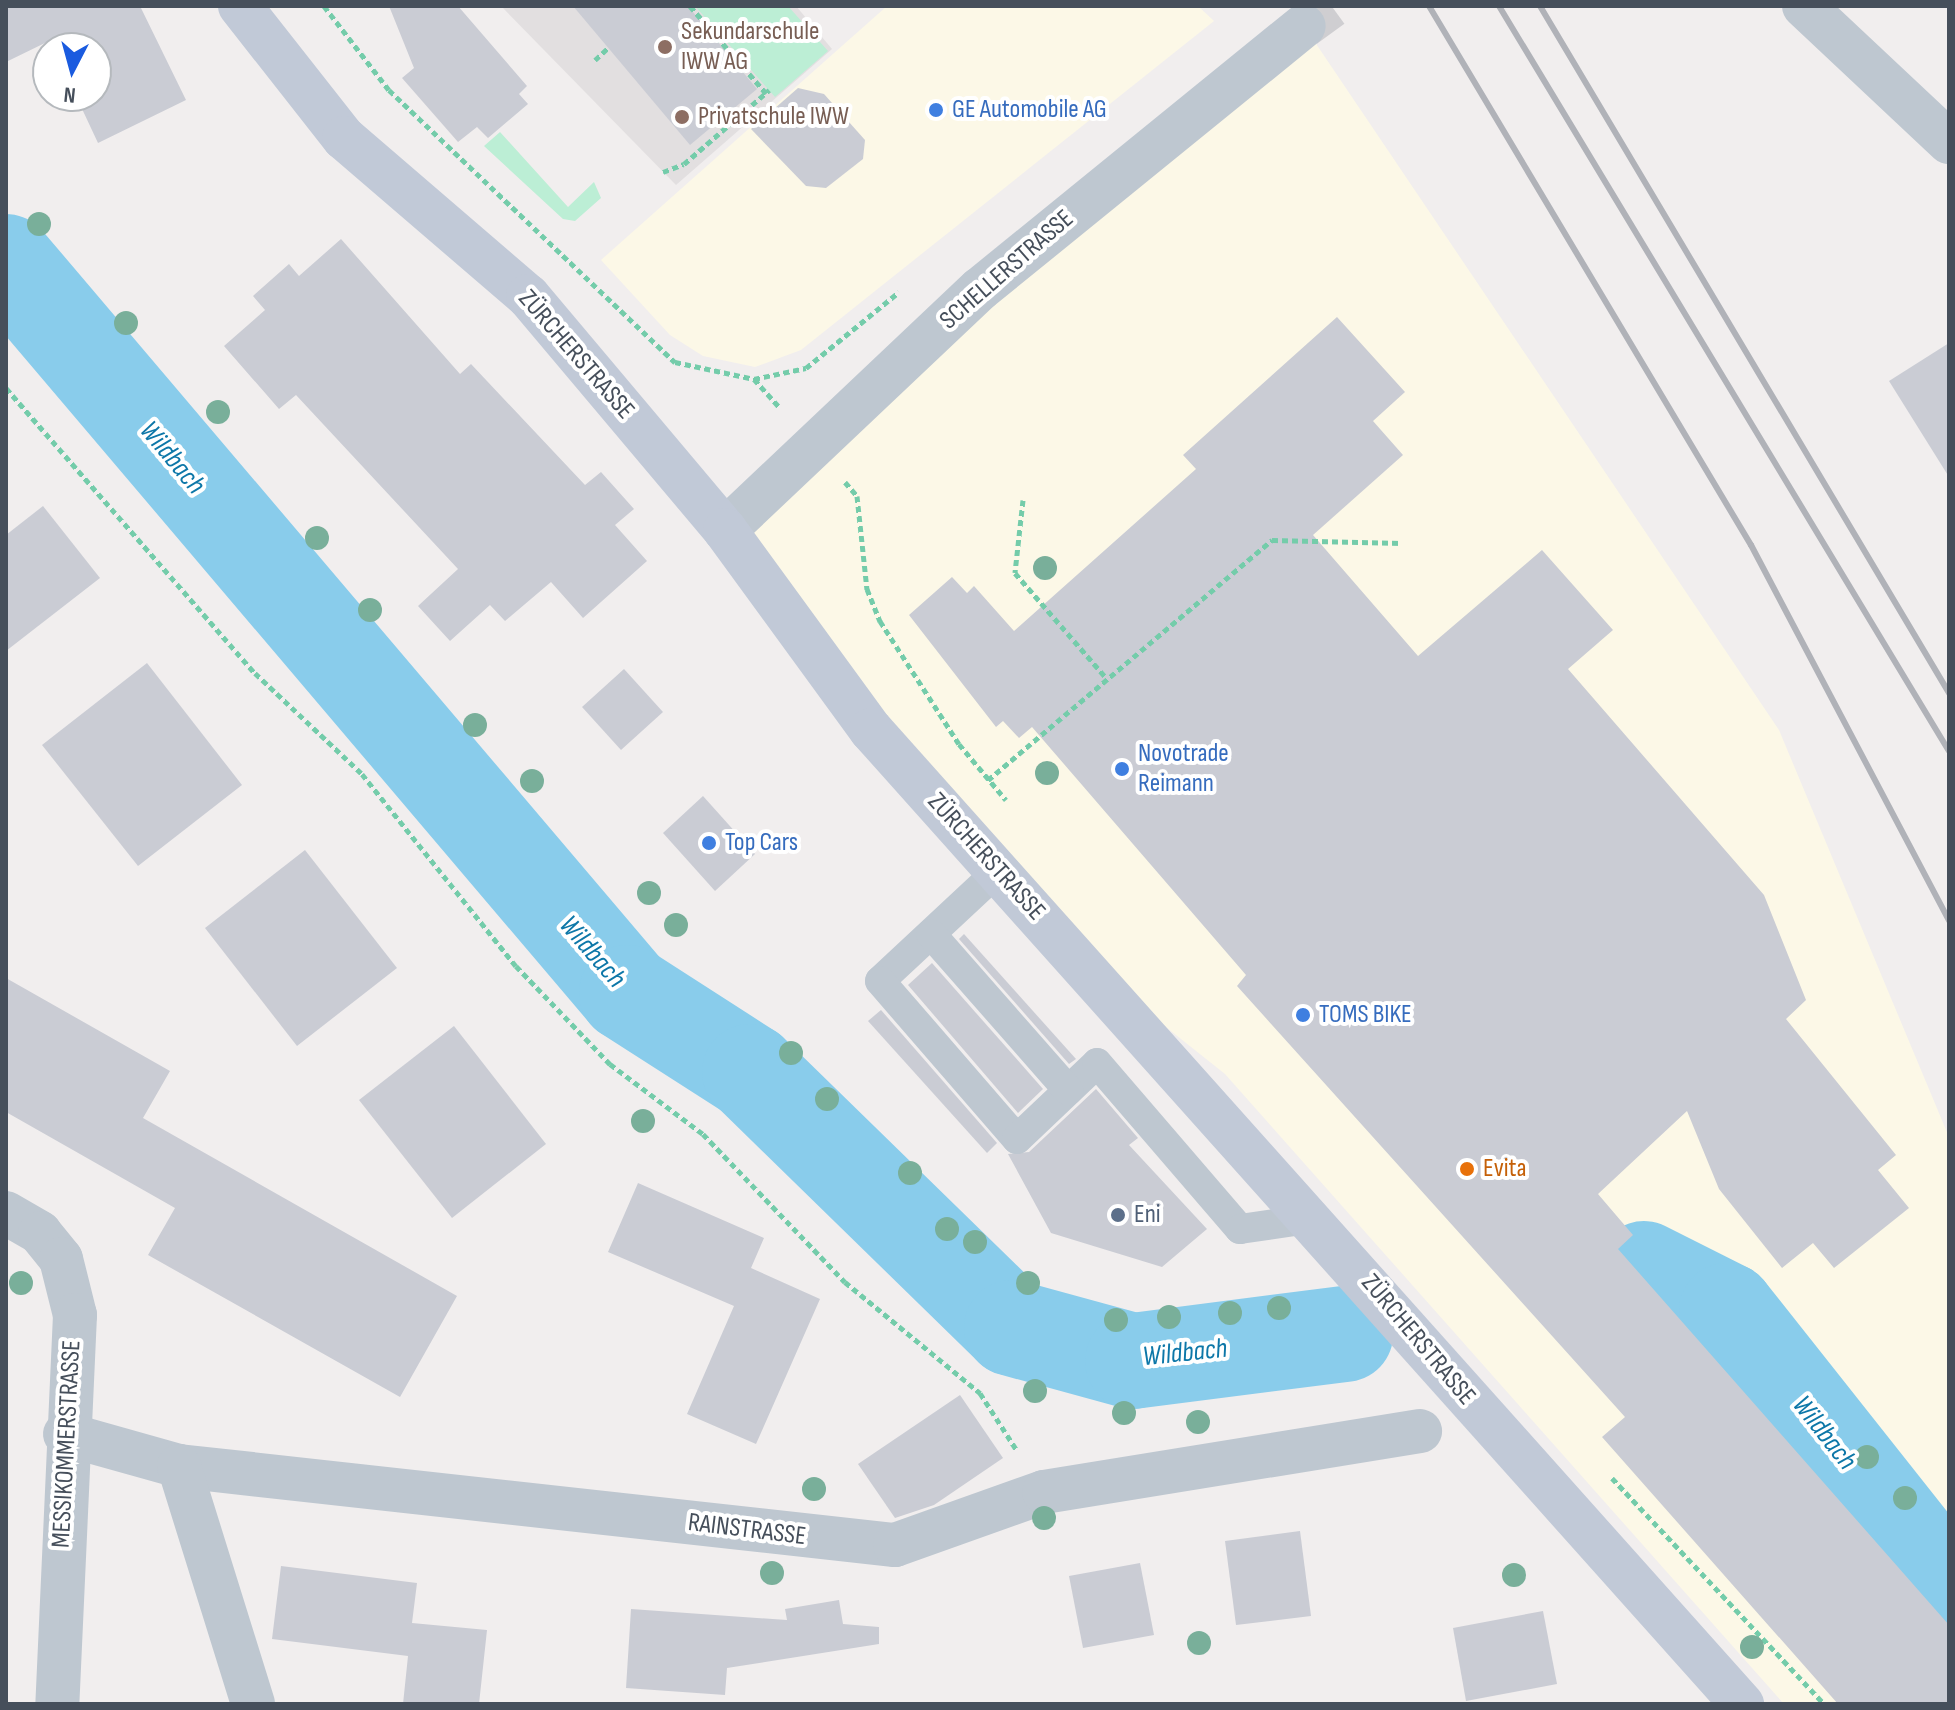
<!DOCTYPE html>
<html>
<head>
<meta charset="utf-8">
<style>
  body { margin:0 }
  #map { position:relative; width:1955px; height:1710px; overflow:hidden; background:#f1eeee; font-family:"Sofia Sans Condensed",sans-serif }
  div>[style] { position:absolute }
  .commercial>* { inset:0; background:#fcf8e7 }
  .education>* { inset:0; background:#e2dfe0 }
  .green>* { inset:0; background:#bceed5 }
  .river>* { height:96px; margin:-48px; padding:0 48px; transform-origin:48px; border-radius:48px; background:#89cceb }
  .building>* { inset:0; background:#caccd4 }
  .minor-tunnel>* { height:44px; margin-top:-22px; transform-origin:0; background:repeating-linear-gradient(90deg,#cfced1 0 44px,transparent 0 66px) }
  .path>* { height:5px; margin-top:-2.5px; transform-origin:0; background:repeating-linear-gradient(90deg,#74ccaa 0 6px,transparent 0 10px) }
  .service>* { height:30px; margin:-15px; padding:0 15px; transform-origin:15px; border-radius:15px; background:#bec7d0 }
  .minor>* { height:44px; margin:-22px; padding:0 22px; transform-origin:22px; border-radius:22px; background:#bec7d0 }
  .secondary>* { height:44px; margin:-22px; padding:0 22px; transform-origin:22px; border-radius:22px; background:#c1c9d7 }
  .rail>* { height:6px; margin:-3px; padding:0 3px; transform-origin:3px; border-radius:3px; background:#b0b2b8 }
  .trees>* { width:24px; height:24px; margin:-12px; border-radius:50%; background:#79af9a }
  .dots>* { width:22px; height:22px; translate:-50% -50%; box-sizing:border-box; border:4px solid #fff; border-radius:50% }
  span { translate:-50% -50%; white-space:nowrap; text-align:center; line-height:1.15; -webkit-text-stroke:8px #fff; paint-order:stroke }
  .education-label { font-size:26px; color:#785e54 }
  .left { translate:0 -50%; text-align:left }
  .shop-label { font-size:26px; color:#366cbe }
  .street-label { font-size:26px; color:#464f5b }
  .food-label { font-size:26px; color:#c56008 }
  .service-label { font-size:26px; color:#4e5e75 }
  .water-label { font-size:28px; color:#0d77a8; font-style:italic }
  .frame { position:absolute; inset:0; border:8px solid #464f5b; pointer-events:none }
  .north { position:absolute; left:32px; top:32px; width:80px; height:80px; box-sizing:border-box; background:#fff; border:2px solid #b5b9bd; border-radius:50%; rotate:186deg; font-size:22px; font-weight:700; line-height:32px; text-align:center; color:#464f5b }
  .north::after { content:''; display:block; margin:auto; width:28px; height:36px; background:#1a5bdf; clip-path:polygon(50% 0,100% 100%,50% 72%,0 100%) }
</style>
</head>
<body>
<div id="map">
  <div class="commercial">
    <i style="clip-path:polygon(887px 6px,1198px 6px,1214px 21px,801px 350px,755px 367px,703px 356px,670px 335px,601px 260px)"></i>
    <i style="clip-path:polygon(1304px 26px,1779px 730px,1949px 1137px,1949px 1704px,1784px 1704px,1225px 1074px,1078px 957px,725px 530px)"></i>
  </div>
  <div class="education">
    <i style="clip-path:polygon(501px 6px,796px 6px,832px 49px,676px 185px)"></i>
  </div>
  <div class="green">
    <i style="clip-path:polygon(695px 6px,788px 6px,828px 51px,775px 97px)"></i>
    <i style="clip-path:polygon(500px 132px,568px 207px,594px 182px,601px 198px,575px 221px,563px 219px,484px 146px)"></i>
  </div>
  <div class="river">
    <i style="left:6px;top:262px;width:959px;rotate:49.65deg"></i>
    <i style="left:627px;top:993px;width:146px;rotate:32.7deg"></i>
    <i style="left:750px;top:1072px;width:366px;rotate:44.3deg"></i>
    <i style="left:1012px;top:1328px;width:125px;rotate:15.3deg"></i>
    <i style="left:1133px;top:1361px;width:214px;rotate:-7.3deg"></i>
    <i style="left:1644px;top:1269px;width:93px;rotate:26.8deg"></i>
    <i style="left:1727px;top:1311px;width:357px;rotate:51.6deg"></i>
  </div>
  <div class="building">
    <i style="clip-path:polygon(6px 6px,140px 6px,186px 100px,98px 143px,76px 96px,96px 96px,96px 48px,52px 48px,49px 41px,6px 62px)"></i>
    <i style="clip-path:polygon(389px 6px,458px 6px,527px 86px,519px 94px,528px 104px,488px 138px,477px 127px,458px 142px,402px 78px,414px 68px)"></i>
    <i style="clip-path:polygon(573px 6px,688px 6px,757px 89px,690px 145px)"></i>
    <i style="clip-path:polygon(798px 88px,824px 94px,865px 140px,863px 159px,826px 188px,806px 186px,751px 129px)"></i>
    <i style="clip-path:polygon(341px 239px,460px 374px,471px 364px,585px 485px,601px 472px,634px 509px,615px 525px,647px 561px,583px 618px,551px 582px,505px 621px,490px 605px,450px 641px,418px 606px,458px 569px,296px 395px,279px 409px,224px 346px,265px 310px,253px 296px,289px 264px,299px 276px)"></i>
    <i style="clip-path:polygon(1337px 317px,1405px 392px,1373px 421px,1403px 455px,1313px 535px,1418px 656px,1542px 550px,1613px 630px,1568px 669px,1764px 895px,1806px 1000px,1786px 1019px,1896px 1155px,1878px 1170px,1909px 1208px,1834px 1268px,1813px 1243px,1782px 1268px,1719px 1189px,1687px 1111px,1598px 1194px,1633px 1235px,1618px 1249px,1949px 1625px,1949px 1704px,1838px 1704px,1602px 1437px,1625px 1417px,1237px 986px,1246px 975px,1032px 727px,1019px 738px,1003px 721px,996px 727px,909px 615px,952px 577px,967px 593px,974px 586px,1014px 631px,1196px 469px,1183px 455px)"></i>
    <i style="clip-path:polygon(1949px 343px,1949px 477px,1889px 381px)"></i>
    <i style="clip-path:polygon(43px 506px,100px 578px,6px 651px,6px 535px)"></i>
    <i style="clip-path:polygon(147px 663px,242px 785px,138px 866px,42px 745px)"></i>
    <i style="clip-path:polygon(624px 669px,663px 712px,621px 750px,582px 707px)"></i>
    <i style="clip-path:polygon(703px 796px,755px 854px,715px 891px,663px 833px)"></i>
    <i style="clip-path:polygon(305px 850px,397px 968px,297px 1046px,205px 928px)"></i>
    <i style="clip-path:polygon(964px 934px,1076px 1059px,1069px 1064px,959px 939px)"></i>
    <i style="clip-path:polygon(932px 963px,1043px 1089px,1018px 1113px,908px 985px)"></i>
    <i style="clip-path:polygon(6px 978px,170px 1071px,143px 1118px,457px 1296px,400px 1397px,148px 1255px,175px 1208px,6px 1112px)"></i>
    <i style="clip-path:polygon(881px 1010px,997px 1143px,987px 1153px,868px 1021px)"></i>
    <i style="clip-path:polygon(454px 1026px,546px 1144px,452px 1218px,359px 1100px)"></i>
    <i style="clip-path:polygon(1096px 1089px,1138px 1138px,1129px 1145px,1207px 1229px,1162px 1267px,1051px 1233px,1008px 1154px,1029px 1152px)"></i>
    <i style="clip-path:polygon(638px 1183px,764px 1238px,751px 1268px,820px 1299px,756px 1444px,687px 1414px,734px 1306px,608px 1252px)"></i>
    <i style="clip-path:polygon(960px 1395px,1003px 1458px,934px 1505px,895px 1518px,858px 1464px)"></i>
    <i style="clip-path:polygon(1300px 1531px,1311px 1616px,1236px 1625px,1225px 1541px)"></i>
    <i style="clip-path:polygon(1140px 1563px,1154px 1635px,1083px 1648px,1069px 1576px)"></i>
    <i style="clip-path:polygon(281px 1566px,417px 1583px,412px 1623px,487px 1630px,479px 1704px,403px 1704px,408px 1656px,272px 1639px)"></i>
    <i style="clip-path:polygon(839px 1600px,843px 1624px,879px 1627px,879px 1644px,727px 1668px,725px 1695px,626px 1688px,631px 1609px,787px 1620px,785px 1609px)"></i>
    <i style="clip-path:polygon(1543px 1611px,1557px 1684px,1466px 1701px,1453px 1628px)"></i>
  </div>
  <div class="minor-tunnel">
    <i style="left:1304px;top:26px;width:34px;rotate:-36deg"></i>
  </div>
  <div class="path">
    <i style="left:324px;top:6px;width:106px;rotate:52.3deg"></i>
    <i style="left:389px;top:90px;width:395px;rotate:43.6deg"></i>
    <i style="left:675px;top:362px;width:81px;rotate:12.1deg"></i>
    <i style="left:754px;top:379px;width:53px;rotate:-11.9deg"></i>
    <i style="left:806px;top:368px;width:120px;rotate:-39.3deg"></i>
    <i style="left:690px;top:6px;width:116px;rotate:48.9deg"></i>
    <i style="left:595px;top:60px;width:18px;rotate:-43deg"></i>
    <i style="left:663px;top:172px;width:22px;rotate:-21deg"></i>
    <i style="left:684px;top:164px;width:113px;rotate:-41deg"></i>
    <i style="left:754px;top:379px;width:39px;rotate:48deg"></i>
    <i style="left:6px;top:388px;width:378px;rotate:48.9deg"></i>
    <i style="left:255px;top:673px;width:147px;rotate:43.3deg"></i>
    <i style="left:362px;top:774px;width:246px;rotate:51.3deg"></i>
    <i style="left:516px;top:966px;width:136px;rotate:46.2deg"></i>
    <i style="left:610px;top:1064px;width:116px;rotate:37deg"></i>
    <i style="left:703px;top:1134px;width:205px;rotate:46.2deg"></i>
    <i style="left:845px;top:1282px;width:175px;rotate:39.4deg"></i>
    <i style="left:980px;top:1393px;width:67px;rotate:57.3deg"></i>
    <i style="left:845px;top:482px;width:18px;rotate:49deg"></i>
    <i style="left:857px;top:496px;width:94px;rotate:83.9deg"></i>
    <i style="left:867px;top:589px;width:35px;rotate:68deg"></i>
    <i style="left:880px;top:621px;width:146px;rotate:57.3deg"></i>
    <i style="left:959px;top:744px;width:73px;rotate:50deg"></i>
    <i style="left:1023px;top:500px;width:73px;rotate:96.3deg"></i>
    <i style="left:1015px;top:573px;width:140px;rotate:49deg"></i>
    <i style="left:988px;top:780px;width:372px;rotate:-40.2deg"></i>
    <i style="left:1272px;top:540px;width:130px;rotate:1.3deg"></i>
    <i style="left:1612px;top:1478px;width:310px;rotate:46.8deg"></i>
  </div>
  <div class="service">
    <i style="left:998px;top:871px;width:161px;rotate:137deg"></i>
    <i style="left:880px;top:981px;width:209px;rotate:49.1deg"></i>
    <i style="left:1017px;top:1139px;width:110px;rotate:-43.5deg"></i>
    <i style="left:1097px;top:1063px;width:219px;rotate:49.3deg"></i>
    <i style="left:1240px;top:1229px;width:76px;rotate:-8.3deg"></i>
    <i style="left:931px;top:934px;width:208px;rotate:48.7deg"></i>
  </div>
  <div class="minor">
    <i style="left:1804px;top:6px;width:199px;rotate:43.2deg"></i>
    <i style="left:725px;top:530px;width:351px;rotate:-43.4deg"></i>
    <i style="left:980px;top:289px;width:417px;rotate:-39.1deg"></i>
    <i style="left:6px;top:1213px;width:39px;rotate:30deg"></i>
    <i style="left:40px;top:1233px;width:33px;rotate:51deg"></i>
    <i style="left:61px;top:1259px;width:58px;rotate:76deg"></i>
    <i style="left:75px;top:1315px;width:389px;rotate:92.6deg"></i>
    <i style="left:65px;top:1434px;width:118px;rotate:15.7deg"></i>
    <i style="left:179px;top:1466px;width:720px;rotate:6.3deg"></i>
    <i style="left:895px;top:1545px;width:158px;rotate:-19.6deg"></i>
    <i style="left:1044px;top:1492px;width:381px;rotate:-9.2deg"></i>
    <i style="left:179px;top:1466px;width:249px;rotate:72.7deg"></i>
  </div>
  <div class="secondary">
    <i style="left:240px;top:6px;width:168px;rotate:51.8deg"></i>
    <i style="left:344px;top:138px;width:243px;rotate:40.7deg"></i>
    <i style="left:528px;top:296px;width:306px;rotate:49.9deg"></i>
    <i style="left:725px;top:530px;width:248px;rotate:53.9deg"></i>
    <i style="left:871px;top:730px;width:1307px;rotate:48.2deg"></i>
  </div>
  <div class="rail">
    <i style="left:1429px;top:6px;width:628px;rotate:59.15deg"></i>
    <i style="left:1751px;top:545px;width:425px;rotate:62.2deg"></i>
    <i style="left:1499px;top:6px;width:870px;rotate:58.87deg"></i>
    <i style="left:1540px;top:6px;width:800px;rotate:59.23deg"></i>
  </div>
  <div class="trees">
    <i style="left:39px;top:224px"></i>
    <i style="left:126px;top:323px"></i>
    <i style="left:218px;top:412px"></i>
    <i style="left:317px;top:538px"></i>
    <i style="left:1045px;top:568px"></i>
    <i style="left:370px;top:610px"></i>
    <i style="left:475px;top:725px"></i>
    <i style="left:1047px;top:773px"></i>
    <i style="left:532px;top:781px"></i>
    <i style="left:649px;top:893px"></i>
    <i style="left:676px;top:925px"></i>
    <i style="left:791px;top:1053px"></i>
    <i style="left:827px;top:1099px"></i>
    <i style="left:643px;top:1121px"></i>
    <i style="left:910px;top:1173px"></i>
    <i style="left:947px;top:1229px"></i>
    <i style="left:975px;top:1242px"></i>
    <i style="left:21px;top:1283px"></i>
    <i style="left:1028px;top:1283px"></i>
    <i style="left:1279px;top:1308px"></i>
    <i style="left:1230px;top:1313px"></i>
    <i style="left:1169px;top:1317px"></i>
    <i style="left:1116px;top:1320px"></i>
    <i style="left:1035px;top:1391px"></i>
    <i style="left:1124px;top:1413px"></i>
    <i style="left:1198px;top:1422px"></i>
    <i style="left:1867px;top:1457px"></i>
    <i style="left:814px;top:1489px"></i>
    <i style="left:1905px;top:1498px"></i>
    <i style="left:1044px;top:1518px"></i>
    <i style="left:772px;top:1573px"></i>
    <i style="left:1514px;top:1575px"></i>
    <i style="left:1199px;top:1643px"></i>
    <i style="left:1752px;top:1647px"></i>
  </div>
  <div class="dots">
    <i style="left:665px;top:47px;background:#8d6e63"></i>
    <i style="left:936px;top:110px;background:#3f7fe0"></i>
    <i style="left:682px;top:117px;background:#8d6e63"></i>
    <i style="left:1122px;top:769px;background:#3f7fe0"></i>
    <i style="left:709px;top:843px;background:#3f7fe0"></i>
    <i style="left:1303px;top:1015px;background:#3f7fe0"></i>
    <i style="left:1467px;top:1169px;background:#e8710a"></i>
    <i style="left:1118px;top:1215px;background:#5c6f8a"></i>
  </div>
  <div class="education-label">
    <span class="left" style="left:681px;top:47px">Sekundarschule<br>IWW AG</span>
    <span class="left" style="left:698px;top:117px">Privatschule IWW</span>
  </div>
  <div class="shop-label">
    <span class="left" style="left:952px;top:110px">GE Automobile AG</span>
    <span class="left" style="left:1138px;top:769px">Novotrade<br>Reimann</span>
    <span class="left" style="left:725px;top:843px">Top Cars</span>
    <span class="left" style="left:1319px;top:1015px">TOMS BIKE</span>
  </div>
  <div class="street-label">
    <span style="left:1007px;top:270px;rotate:-41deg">SCHELLERSTRASSE</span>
    <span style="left:576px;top:355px;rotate:49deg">ZÜRCHERSTRASSE</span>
    <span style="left:986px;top:857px;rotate:48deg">ZÜRCHERSTRASSE</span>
    <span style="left:1418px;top:1340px;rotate:50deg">ZÜRCHERSTRASSE</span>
    <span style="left:67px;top:1444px;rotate:-87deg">MESSIKOMMERSTRASSE</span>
    <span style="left:747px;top:1530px;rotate:7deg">RAINSTRASSE</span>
  </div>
  <div class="food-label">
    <span class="left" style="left:1483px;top:1169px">Evita</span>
  </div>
  <div class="service-label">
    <span class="left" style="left:1134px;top:1215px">Eni</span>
  </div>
  <div class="water-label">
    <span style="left:172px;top:458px;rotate:50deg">Wildbach</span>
    <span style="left:592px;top:952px;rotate:49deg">Wildbach</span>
    <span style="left:1185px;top:1353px;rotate:-6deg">Wildbach</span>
    <span style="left:1824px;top:1433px;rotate:52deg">Wildbach</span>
  </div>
  <div class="frame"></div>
  <div class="north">N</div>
</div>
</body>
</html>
